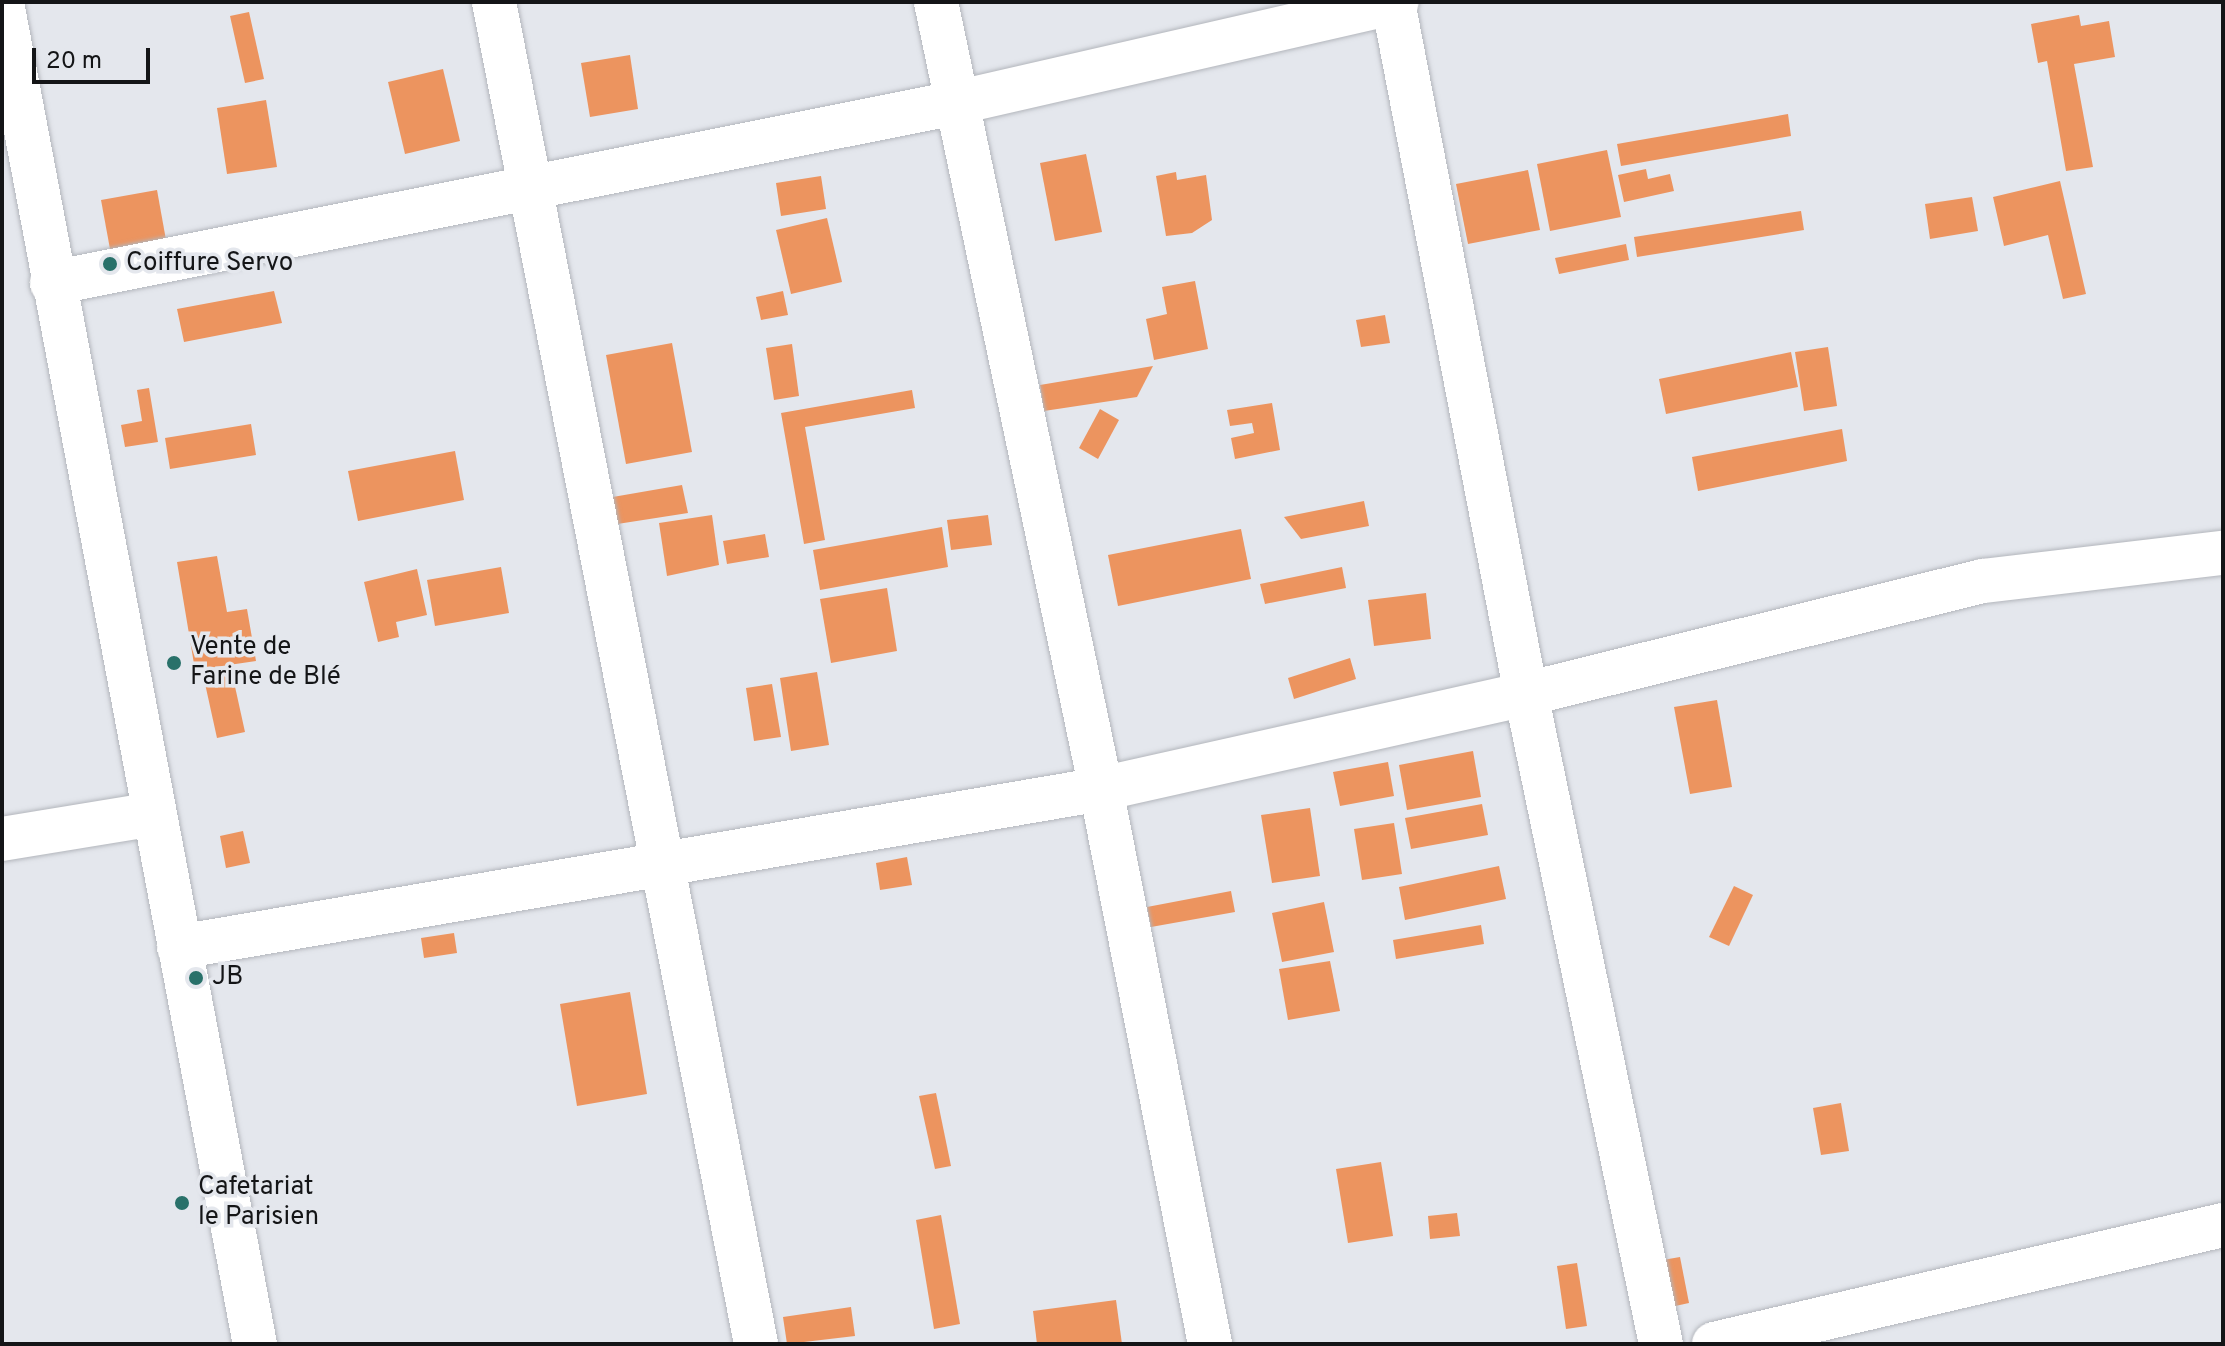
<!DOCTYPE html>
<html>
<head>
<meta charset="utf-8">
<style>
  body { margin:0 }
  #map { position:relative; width:2225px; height:1346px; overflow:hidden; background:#e4e7ed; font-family:Overpass,sans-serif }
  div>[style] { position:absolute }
  .building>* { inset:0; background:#ec945f }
  .roads { filter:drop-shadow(0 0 2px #b3b6bc) drop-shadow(0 0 2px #b3b6bc) }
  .minor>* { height:44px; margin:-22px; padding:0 22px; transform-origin:22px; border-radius:22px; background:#fff }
  .major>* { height:44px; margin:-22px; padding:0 22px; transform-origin:22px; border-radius:22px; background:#fff }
  .dots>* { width:22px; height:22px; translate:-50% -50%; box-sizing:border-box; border:4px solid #e4e7ed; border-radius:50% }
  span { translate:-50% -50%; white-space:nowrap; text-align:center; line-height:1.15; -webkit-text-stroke:7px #e4e7ed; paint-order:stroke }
  .poi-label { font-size:26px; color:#141517 }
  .left { translate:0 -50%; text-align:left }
  .frame { position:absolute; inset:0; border:4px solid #141517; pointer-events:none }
  .scale { position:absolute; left:32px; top:48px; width:118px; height:36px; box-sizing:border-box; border:4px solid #141517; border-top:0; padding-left:10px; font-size:24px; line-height:28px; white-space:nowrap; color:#141517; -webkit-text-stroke:6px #e4e7ed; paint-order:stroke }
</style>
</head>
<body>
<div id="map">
  <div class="building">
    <i style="clip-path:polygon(249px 12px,264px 79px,245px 83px,230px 16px)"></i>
    <i style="clip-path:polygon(2079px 15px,2081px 26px,2109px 21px,2115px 57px,2074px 64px,2093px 167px,2066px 171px,2047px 61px,2038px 63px,2031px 24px)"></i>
    <i style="clip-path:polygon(630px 55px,638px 109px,590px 117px,581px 63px)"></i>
    <i style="clip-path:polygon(443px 69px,460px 141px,405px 154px,388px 82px)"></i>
    <i style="clip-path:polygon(266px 100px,277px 167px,227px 174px,217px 108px)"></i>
    <i style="clip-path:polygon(1788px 114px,1791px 136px,1621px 166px,1617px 144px)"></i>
    <i style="clip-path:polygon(1607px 150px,1621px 217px,1550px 231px,1537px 164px)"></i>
    <i style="clip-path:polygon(1086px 154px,1102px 232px,1055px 241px,1040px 163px)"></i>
    <i style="clip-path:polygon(1646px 169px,1648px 179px,1670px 174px,1674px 191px,1624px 202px,1618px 175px)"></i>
    <i style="clip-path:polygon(1528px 170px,1540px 230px,1468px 244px,1456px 184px)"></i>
    <i style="clip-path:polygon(1176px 172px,1177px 180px,1206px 175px,1212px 220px,1192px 233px,1166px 236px,1156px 176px)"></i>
    <i style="clip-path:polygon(821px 176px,826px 209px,781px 216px,776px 183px)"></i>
    <i style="clip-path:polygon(2060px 181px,2086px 294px,2063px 299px,2048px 235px,2004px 246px,1993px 197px)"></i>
    <i style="clip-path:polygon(157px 190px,166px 240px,110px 249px,101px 200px)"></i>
    <i style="clip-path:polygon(1972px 197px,1978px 231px,1930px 239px,1925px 204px)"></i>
    <i style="clip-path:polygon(1801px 211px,1804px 230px,1637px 257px,1634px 237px)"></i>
    <i style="clip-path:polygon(827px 218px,842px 282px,791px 294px,776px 230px)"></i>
    <i style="clip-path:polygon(1626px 244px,1629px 260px,1559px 274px,1555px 258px)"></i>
    <i style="clip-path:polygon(1195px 281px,1208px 349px,1154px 360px,1146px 319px,1167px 314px,1162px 287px)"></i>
    <i style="clip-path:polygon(274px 291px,282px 323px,184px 342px,177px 309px)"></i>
    <i style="clip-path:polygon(783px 291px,788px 315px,761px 320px,756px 297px)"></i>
    <i style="clip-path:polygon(1385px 315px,1390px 343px,1361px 347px,1356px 320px)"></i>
    <i style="clip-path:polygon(672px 343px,692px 452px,626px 464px,606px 355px)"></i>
    <i style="clip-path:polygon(792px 344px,799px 396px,774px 400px,766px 348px)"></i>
    <i style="clip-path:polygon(1828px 347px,1837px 406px,1804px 411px,1795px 352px)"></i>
    <i style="clip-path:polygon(1791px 352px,1798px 387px,1666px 414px,1659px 379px)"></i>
    <i style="clip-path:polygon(1153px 366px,1137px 397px,1044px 411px,1040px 385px)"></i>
    <i style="clip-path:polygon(149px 388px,158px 442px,125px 447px,121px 425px,142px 421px,137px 390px)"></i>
    <i style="clip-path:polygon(912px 390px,915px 408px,805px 427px,825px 540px,804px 544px,781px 413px)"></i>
    <i style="clip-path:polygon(1272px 403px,1280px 450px,1235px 459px,1231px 438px,1254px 433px,1252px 423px,1230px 426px,1227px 410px)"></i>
    <i style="clip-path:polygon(1100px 409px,1119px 420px,1098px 459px,1079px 448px)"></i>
    <i style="clip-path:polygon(251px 424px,256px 455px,170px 469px,165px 438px)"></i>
    <i style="clip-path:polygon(1842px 429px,1847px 461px,1698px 491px,1692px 457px)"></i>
    <i style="clip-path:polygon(455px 451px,464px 500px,358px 521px,348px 471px)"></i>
    <i style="clip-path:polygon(682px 485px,688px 513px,611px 525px,607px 498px)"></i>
    <i style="clip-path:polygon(1364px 501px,1369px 526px,1301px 539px,1284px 517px)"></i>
    <i style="clip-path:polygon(712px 515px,719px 565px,667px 576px,659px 523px)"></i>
    <i style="clip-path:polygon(988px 515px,992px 545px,951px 550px,947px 520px)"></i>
    <i style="clip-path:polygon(942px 527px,948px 567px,820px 590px,813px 550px)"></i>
    <i style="clip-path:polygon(1241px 529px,1251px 579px,1118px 606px,1108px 555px)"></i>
    <i style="clip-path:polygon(765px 534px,769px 557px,727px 564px,723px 541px)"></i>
    <i style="clip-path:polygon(217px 556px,227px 612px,247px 609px,256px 661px,195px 670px,177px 562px)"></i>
    <i style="clip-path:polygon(501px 567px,509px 613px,435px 626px,427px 580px)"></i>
    <i style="clip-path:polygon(1342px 567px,1346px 588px,1265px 604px,1260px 584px)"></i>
    <i style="clip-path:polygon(417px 569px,427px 615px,396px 622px,399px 637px,378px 642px,364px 582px)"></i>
    <i style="clip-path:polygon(887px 588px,897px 651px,831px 663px,820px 599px)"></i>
    <i style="clip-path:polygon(1426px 593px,1431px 639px,1374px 646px,1368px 600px)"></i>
    <i style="clip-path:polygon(1350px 658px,1356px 679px,1294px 699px,1288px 678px)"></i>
    <i style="clip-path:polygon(817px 672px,829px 745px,791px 751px,780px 678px)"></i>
    <i style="clip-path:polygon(232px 673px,245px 732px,217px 738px,204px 679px)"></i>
    <i style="clip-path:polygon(772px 684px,781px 737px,754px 741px,746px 688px)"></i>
    <i style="clip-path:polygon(1717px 700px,1732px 787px,1690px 794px,1674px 707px)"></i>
    <i style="clip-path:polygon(1473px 751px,1481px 797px,1407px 810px,1399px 765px)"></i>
    <i style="clip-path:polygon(1388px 762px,1394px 796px,1340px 806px,1333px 772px)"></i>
    <i style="clip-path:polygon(1482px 804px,1488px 835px,1411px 849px,1405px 818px)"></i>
    <i style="clip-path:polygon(1310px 808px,1320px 876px,1272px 883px,1261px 815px)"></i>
    <i style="clip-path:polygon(1394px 823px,1402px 874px,1362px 880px,1354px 829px)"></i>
    <i style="clip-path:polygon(243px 831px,250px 863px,226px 868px,220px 836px)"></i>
    <i style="clip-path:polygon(907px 857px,912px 885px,880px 890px,876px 863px)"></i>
    <i style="clip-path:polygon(1499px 866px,1506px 899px,1405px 920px,1399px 887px)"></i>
    <i style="clip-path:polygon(1734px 886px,1753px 895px,1729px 946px,1709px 937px)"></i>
    <i style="clip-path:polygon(1231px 891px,1235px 912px,1151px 927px,1147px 907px)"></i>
    <i style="clip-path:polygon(1324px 902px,1334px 952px,1282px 962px,1272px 913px)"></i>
    <i style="clip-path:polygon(1481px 925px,1484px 944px,1396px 959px,1393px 940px)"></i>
    <i style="clip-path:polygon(454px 933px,457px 953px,424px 958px,421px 938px)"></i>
    <i style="clip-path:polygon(1330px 961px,1340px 1011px,1288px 1020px,1279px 969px)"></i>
    <i style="clip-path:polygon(630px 992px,647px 1094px,577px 1106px,560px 1004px)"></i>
    <i style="clip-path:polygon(936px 1093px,951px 1166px,935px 1169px,919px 1096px)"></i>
    <i style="clip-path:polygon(1841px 1103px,1849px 1151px,1821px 1155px,1813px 1108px)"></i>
    <i style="clip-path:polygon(1381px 1162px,1393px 1236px,1348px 1243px,1336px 1169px)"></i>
    <i style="clip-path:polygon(1457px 1213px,1460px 1236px,1430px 1239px,1428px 1216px)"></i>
    <i style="clip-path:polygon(941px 1215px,960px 1324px,934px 1329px,916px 1220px)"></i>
    <i style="clip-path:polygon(1680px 1257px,1689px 1303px,1666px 1308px,1657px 1261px)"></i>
    <i style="clip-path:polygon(1577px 1263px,1587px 1326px,1566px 1329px,1557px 1266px)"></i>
    <i style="clip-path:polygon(1116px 1300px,1122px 1344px,1037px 1344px,1033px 1311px)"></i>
    <i style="clip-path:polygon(851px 1307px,855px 1336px,787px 1344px,783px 1317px)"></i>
  </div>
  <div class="roads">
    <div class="minor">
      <i style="left:494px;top:2px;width:1367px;rotate:78.95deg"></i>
      <i style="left:936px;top:2px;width:804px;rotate:78.16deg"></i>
      <i style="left:1101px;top:789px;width:566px;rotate:78.89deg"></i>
      <i style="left:1393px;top:2px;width:705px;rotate:79.12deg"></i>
      <i style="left:1526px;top:694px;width:664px;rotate:78.27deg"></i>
      <i style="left:52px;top:283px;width:921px;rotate:-11.27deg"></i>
      <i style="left:955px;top:103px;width:453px;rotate:-12.9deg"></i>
      <i style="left:2px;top:839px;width:154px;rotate:-9.3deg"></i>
      <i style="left:179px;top:947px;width:935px;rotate:-9.72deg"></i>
      <i style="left:1101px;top:789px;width:435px;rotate:-12.6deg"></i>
      <i style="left:1526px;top:694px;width:471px;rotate:-13.9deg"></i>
      <i style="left:1983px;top:581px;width:242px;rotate:-6.7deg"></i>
      <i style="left:1714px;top:1344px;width:523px;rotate:-13.16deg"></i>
    </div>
    <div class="major">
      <i style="left:2px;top:3px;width:1365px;rotate:79.32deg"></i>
    </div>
  </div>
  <div class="dots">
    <i style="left:110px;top:264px;background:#29716a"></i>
    <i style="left:174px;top:663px;background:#29716a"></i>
    <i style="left:196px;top:978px;background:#29716a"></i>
    <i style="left:182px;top:1203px;background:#29716a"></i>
  </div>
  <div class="poi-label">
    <span class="left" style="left:126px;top:264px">Coiffure Servo</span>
    <span class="left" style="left:190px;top:663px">Vente de<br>Farine de Blé</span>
    <span class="left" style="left:212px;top:978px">JB</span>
    <span class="left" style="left:198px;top:1203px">Cafetariat<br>le Parisien</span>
  </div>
  <div class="frame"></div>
  <div class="scale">20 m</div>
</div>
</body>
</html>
